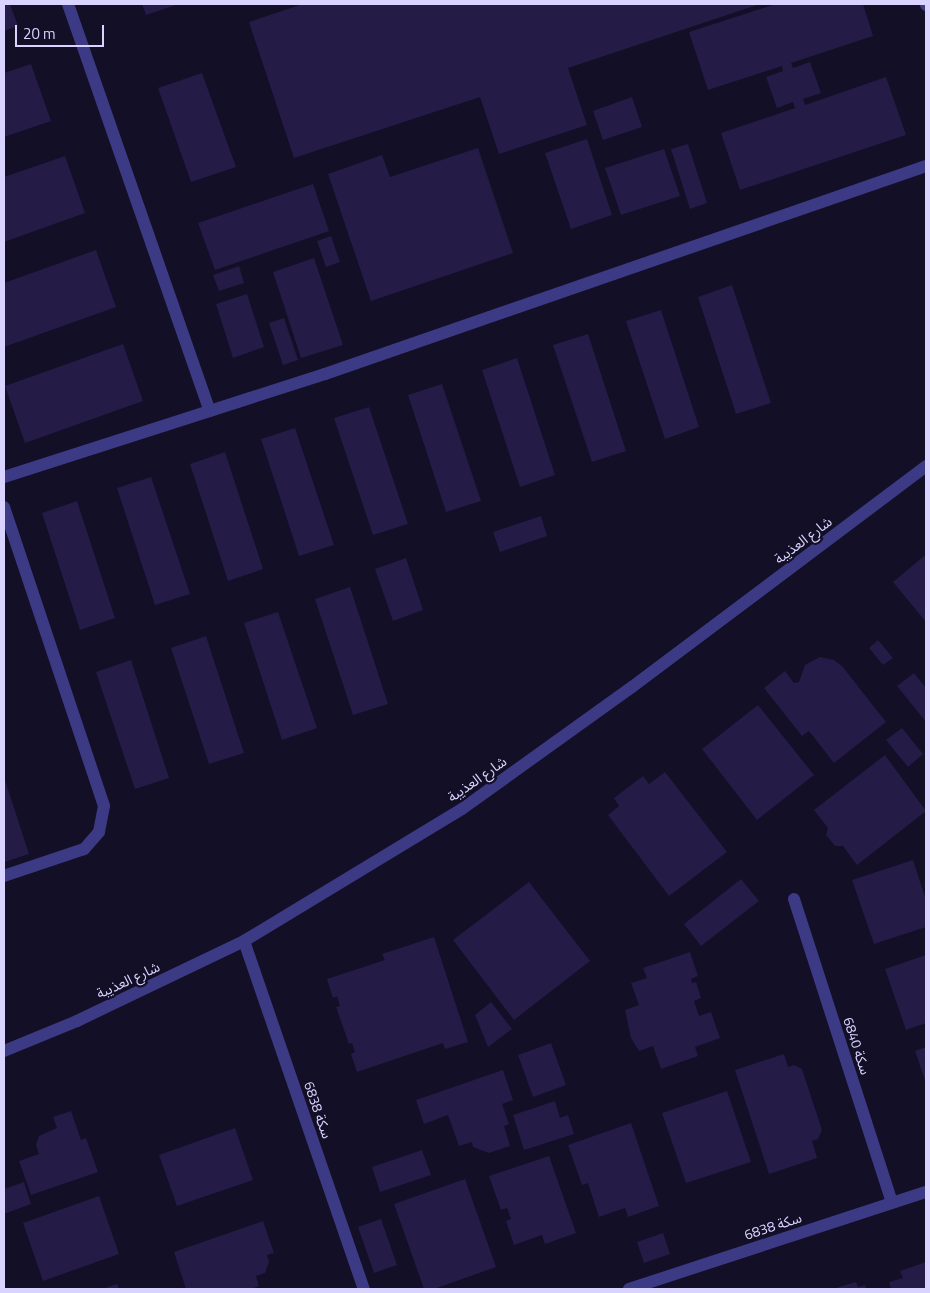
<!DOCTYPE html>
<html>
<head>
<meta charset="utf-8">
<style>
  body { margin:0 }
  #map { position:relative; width:930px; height:1293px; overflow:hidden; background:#130f26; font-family:"Titillium Web","Noto Sans Arabic",sans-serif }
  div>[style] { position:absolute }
  .building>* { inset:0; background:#241b47 }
  .minor>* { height:12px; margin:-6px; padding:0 6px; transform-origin:6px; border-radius:6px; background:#3d3a85 }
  span { translate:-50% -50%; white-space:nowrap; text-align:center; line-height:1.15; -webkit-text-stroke:4.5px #130f26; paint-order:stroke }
  .street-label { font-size:14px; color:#d9d4ff }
  .frame { position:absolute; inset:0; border:5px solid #d9d4ff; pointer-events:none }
  .scale { position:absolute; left:15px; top:25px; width:89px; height:22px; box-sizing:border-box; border:2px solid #d9d4ff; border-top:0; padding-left:6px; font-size:15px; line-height:18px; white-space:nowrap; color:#d9d4ff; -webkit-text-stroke:4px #130f26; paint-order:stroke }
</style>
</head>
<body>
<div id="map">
  <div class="building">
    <i style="clip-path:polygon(4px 4px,10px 4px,18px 26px,4px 31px)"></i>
    <i style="clip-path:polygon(142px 4px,179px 4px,146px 15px)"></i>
    <i style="clip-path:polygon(303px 4px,760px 4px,568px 68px,587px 125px,499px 154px,480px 97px,294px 158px,249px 22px)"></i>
    <i style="clip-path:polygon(776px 4px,863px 4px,873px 36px,791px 63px,793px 68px,810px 62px,821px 93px,803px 99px,805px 105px,886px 77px,906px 135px,740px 190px,721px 133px,795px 108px,793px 102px,777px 108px,766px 77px,783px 71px,782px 66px,708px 90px,689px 32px)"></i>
    <i style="clip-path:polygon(31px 64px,51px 121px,4px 137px,4px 73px)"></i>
    <i style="clip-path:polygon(202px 73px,236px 167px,191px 182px,158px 88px)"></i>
    <i style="clip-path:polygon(632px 97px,642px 127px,603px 140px,593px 111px)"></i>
    <i style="clip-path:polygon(587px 139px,612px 215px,571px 229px,545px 153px)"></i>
    <i style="clip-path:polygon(688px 144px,707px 203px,690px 209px,671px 149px)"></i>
    <i style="clip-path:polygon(478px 148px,513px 253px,371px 301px,328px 174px,382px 155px,390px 177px)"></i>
    <i style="clip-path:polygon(664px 149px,680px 196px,621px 215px,605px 168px)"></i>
    <i style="clip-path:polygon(65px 156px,85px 213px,4px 242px,4px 177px)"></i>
    <i style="clip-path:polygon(313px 184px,329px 231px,215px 270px,198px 223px)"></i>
    <i style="clip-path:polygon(331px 236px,340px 262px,326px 267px,317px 241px)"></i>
    <i style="clip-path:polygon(96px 250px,116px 307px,4px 347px,4px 283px)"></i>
    <i style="clip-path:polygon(314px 258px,343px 345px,301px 358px,273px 272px)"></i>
    <i style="clip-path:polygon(239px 266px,244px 283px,219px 291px,213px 275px)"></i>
    <i style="clip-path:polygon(732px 285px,771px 403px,736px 414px,698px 297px)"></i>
    <i style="clip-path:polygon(247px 294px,264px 347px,233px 358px,216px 304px)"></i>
    <i style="clip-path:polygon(661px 310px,699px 427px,665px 439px,626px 321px)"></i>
    <i style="clip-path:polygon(284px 318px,298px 360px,283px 365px,269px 323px)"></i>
    <i style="clip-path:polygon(588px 334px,626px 451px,592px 462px,553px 345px)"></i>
    <i style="clip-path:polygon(123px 344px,143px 401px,25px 443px,5px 386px)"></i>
    <i style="clip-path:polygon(517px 358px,555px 475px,520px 487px,482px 370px)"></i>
    <i style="clip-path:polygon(442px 384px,481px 501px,446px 512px,408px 395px)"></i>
    <i style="clip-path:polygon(369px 407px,408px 524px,373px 535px,334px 418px)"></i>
    <i style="clip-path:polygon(295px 428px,334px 545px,299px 556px,261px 439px)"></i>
    <i style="clip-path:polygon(225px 452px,263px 569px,228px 581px,190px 464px)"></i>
    <i style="clip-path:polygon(151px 477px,190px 594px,155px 605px,117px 488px)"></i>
    <i style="clip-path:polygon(77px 501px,115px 618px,80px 630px,42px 513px)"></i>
    <i style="clip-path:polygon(541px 516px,547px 536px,500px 552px,493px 532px)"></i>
    <i style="clip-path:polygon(924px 556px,926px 560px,926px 622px,893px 582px)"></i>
    <i style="clip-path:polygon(406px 558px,423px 610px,393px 621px,375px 569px)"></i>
    <i style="clip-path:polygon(350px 587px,388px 704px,353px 715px,315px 599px)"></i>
    <i style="clip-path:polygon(278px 612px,317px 728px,282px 740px,244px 623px)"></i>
    <i style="clip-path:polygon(206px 636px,244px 753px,209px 764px,171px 648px)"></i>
    <i style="clip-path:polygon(878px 640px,893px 658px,883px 665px,869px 648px)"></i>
    <i style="clip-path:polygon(820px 657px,834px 660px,842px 666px,886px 722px,834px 763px,809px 731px,802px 736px,764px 688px,785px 671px,794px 683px,799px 682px,805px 665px)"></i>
    <i style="clip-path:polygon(131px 660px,169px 778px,135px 789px,96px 672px)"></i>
    <i style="clip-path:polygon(914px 673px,926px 688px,926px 722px,897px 686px)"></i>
    <i style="clip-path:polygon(758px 705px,814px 775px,757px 820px,702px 749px)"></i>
    <i style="clip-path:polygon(902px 728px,923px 754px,908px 767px,886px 740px)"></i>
    <i style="clip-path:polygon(885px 755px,926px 811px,857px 865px,843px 846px,835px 846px,826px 835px,828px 828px,814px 810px)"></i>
    <i style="clip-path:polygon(665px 772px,727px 852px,669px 896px,608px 815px,619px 806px,614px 798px,643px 776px,649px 784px)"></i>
    <i style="clip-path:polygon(4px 777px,29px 854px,4px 862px)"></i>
    <i style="clip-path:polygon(913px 860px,926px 900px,926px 927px,874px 944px,852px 880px)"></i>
    <i style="clip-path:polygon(741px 879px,759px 901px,701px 946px,684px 924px)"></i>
    <i style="clip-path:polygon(529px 882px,590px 961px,514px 1020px,453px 940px)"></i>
    <i style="clip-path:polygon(434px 937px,468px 1042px,445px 1049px,443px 1043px,357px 1072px,351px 1054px,355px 1052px,352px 1043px,349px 1044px,336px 1007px,340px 1006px,337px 996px,333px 998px,327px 979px,385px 960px,382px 954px)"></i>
    <i style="clip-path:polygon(690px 952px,698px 976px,691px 979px,692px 983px,696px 982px,701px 998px,694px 1001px,699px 1016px,711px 1012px,720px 1038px,695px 1047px,698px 1056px,661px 1069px,653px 1046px,639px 1051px,631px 1038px,625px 1010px,639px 1005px,631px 983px,647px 978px,643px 968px)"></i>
    <i style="clip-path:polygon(926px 955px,926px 1023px,906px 1030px,885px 969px)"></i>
    <i style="clip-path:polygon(491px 1002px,512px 1029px,488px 1047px,475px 1015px)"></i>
    <i style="clip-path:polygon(551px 1043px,566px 1085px,533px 1097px,518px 1055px)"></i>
    <i style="clip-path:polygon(926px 1047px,926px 1083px,915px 1051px)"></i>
    <i style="clip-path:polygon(784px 1054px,788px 1067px,794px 1065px,802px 1069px,822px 1130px,818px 1139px,812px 1141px,817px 1158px,769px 1174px,735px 1070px)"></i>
    <i style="clip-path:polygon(503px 1070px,513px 1100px,502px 1104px,509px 1124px,504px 1126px,510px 1146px,489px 1153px,473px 1147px,472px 1142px,459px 1146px,448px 1115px,424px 1124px,416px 1100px)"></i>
    <i style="clip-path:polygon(727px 1091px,751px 1162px,686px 1183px,662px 1113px)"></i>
    <i style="clip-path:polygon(555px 1101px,560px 1118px,568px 1115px,574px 1134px,524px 1150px,513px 1115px)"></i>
    <i style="clip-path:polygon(71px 1111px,81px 1140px,86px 1138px,98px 1172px,31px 1195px,19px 1161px,39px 1154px,36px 1145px,39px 1136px,57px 1128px,53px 1117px)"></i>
    <i style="clip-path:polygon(631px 1123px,659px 1206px,628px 1217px,625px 1208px,599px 1217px,588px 1183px,582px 1185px,568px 1145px)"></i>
    <i style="clip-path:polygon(235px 1128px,253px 1180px,177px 1206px,159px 1155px)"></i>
    <i style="clip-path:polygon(422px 1150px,431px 1175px,380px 1192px,372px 1167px)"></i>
    <i style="clip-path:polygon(549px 1156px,576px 1233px,545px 1244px,542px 1235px,514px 1245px,506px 1221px,511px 1219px,507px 1208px,501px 1210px,489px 1176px)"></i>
    <i style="clip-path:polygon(465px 1179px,496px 1267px,434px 1289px,424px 1289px,394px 1204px)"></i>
    <i style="clip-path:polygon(24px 1182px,31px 1204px,4px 1214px,4px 1189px)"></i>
    <i style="clip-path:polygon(99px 1196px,119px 1254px,43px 1281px,23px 1223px)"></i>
    <i style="clip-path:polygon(381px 1219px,397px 1265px,374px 1273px,358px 1227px)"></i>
    <i style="clip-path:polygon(263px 1221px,274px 1253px,267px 1255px,269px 1262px,265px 1273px,256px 1276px,259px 1286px,251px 1289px,186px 1289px,174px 1252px)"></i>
    <i style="clip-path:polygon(663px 1233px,670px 1254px,644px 1263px,637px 1242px)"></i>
    <i style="clip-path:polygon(926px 1262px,926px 1289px,891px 1289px,889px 1282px,903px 1278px,900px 1271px)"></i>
    <i style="clip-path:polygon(856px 1282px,858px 1287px,865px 1285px,866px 1289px,833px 1289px)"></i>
    <i style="clip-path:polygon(117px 1284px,119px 1289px,102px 1289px)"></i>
  </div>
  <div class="minor">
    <i style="left:68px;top:4px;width:431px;rotate:70.8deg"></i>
    <i style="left:926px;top:4px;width:1px;rotate:90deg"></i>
    <i style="left:4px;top:477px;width:337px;rotate:-17.8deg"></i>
    <i style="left:325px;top:374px;width:636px;rotate:-19.09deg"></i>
    <i style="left:4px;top:507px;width:315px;rotate:71.5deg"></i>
    <i style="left:104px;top:806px;width:26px;rotate:101deg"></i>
    <i style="left:99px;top:832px;width:23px;rotate:131deg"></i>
    <i style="left:84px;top:849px;width:84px;rotate:161.4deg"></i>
    <i style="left:794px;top:899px;width:319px;rotate:72.1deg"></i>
    <i style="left:244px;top:941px;width:368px;rotate:71deg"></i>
    <i style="left:4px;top:1051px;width:79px;rotate:-22.3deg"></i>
    <i style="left:77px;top:1021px;width:185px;rotate:-25.6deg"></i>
    <i style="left:244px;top:941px;width:255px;rotate:-31.2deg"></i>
    <i style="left:462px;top:809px;width:209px;rotate:-35.7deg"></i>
    <i style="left:632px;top:687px;width:368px;rotate:-36.9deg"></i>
    <i style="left:629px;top:1289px;width:312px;rotate:-18.1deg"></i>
  </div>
  <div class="street-label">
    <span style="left:803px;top:540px;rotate:-37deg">شارع العذيبة</span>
    <span style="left:477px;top:779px;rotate:-35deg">شارع العذيبة</span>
    <span style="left:128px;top:980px;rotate:-25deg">شارع العذيبة</span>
    <span style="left:857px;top:1046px;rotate:72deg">سكة 6840</span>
    <span style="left:318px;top:1110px;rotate:71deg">سكة 6838</span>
    <span style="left:773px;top:1226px;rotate:-18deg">سكة 6838</span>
  </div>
  <div class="frame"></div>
  <div class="scale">20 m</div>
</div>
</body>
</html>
